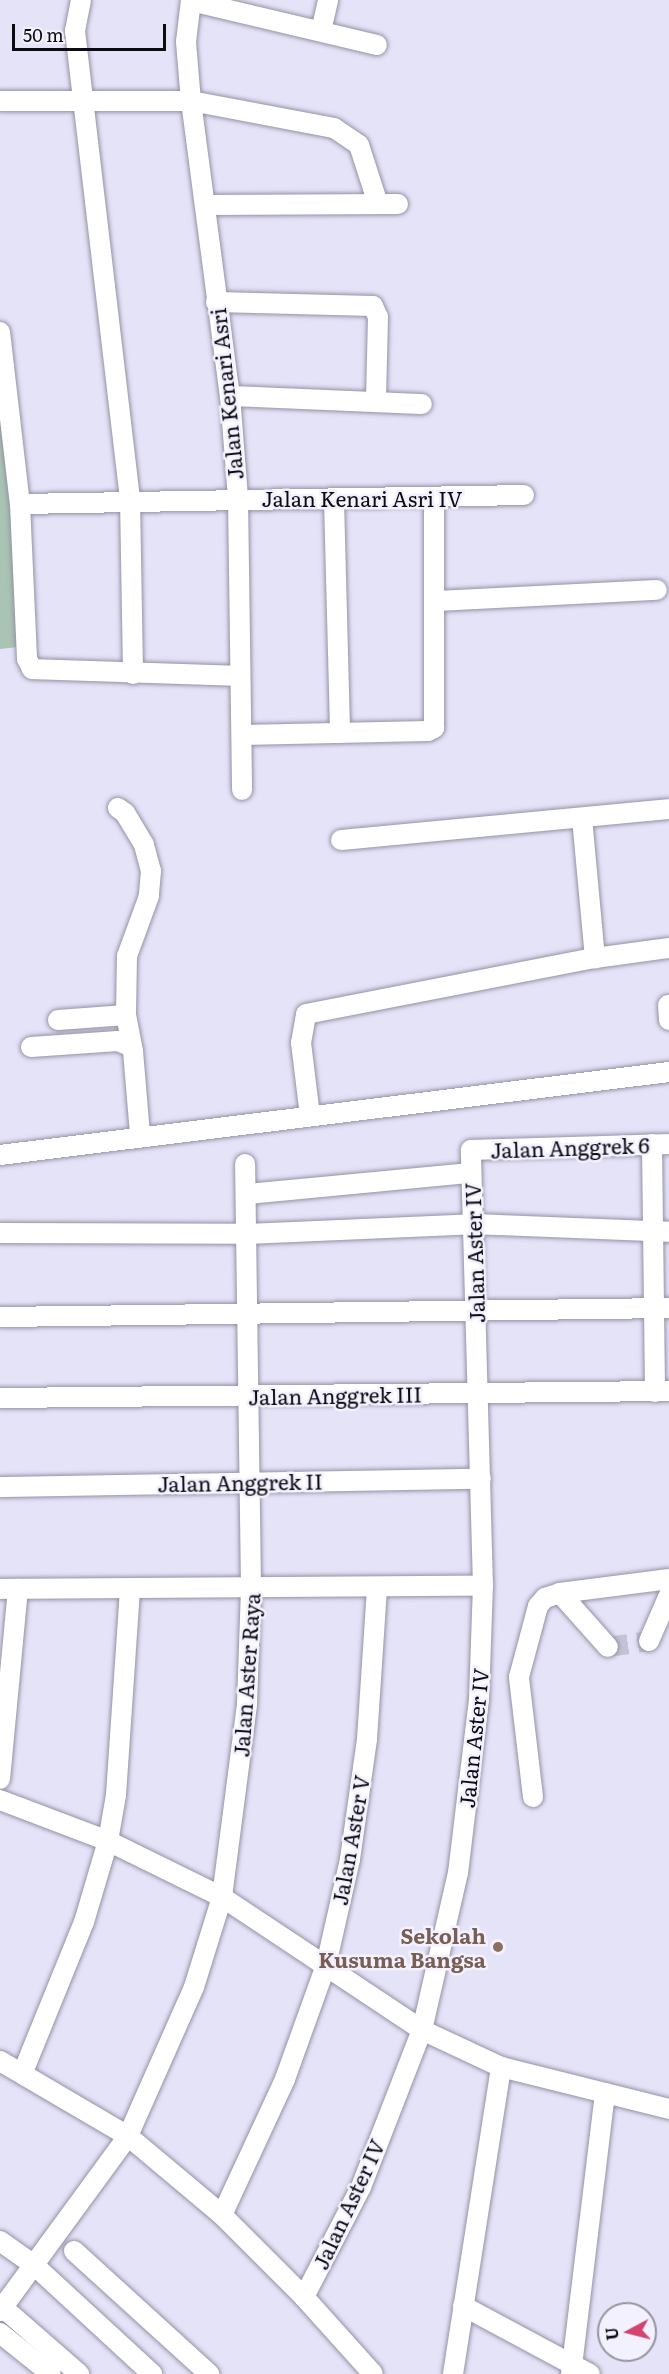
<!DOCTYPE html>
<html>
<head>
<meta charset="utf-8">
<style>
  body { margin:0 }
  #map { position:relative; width:669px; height:2374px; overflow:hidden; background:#e5e3f8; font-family:Literata,serif }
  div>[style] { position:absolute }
  .green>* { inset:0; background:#a9c4b2 }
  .minor-tunnel>* { height:20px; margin-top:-10px; transform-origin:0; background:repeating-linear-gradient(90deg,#c4c3d5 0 20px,transparent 0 30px) }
  .roads { filter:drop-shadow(0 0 2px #9492a6) drop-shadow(0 0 2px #9492a6) }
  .minor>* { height:20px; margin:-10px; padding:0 10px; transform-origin:10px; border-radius:10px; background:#fff }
  .dots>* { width:16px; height:16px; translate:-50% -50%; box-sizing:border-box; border:3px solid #f3f1fe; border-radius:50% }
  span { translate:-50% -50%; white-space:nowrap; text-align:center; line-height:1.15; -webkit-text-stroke:5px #f3f1fe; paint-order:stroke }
  .street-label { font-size:21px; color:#0b0b11 }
  .education-label { font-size:21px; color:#785e54; font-weight:700 }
  .right { translate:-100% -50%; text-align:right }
  .north { position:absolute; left:597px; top:2302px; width:60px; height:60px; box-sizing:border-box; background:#f3f1fe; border:2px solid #96959f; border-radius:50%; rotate:263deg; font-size:16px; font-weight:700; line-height:24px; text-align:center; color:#0b0b11 }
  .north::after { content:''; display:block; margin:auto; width:21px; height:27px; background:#d2446e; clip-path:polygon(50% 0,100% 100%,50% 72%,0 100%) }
  .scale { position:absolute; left:12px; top:24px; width:154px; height:27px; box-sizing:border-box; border:3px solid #0b0b11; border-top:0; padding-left:8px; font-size:18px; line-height:21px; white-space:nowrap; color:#0b0b11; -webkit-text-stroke:4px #f3f1fe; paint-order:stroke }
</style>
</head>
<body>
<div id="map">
  <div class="green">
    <i style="clip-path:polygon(0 413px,27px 646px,0 649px)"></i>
  </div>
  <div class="minor-tunnel">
    <i style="left:608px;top:1647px;width:41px;rotate:-8.3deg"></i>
  </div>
  <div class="roads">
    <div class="minor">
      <i style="left:81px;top:0;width:32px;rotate:101deg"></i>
      <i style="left:75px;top:31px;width:471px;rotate:83.3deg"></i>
      <i style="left:130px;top:499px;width:175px;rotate:89deg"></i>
      <i style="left:191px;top:0;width:42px;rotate:96.8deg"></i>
      <i style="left:186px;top:42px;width:59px;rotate:85.2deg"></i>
      <i style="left:191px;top:101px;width:298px;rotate:82.5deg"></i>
      <i style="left:230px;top:396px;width:102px;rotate:85.5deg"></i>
      <i style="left:238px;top:498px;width:292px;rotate:89.2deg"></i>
      <i style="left:191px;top:1px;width:191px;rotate:13.3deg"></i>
      <i style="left:321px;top:31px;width:32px;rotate:-77deg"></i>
      <i style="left:0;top:101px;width:191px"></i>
      <i style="left:191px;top:101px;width:146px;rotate:10.7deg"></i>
      <i style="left:334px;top:128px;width:30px;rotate:34deg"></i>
      <i style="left:359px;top:145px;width:62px;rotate:72.1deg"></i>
      <i style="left:206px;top:205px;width:192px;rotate:-0.3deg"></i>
      <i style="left:216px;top:302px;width:157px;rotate:1.5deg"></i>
      <i style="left:373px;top:306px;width:12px;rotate:66deg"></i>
      <i style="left:378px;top:317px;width:83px;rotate:91.4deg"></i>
      <i style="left:0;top:332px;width:173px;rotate:83.4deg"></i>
      <i style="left:20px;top:504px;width:155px;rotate:87.4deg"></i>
      <i style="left:27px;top:659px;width:11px;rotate:63deg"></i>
      <i style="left:32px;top:669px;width:208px;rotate:1.9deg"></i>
      <i style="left:230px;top:396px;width:192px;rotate:2.4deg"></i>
      <i style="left:334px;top:500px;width:233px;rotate:88.5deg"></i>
      <i style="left:20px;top:504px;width:504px;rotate:-1.02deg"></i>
      <i style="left:437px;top:601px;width:220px;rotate:-2.9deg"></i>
      <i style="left:242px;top:735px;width:186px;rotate:-1.2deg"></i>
      <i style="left:428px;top:731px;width:7px;rotate:-27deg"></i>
      <i style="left:434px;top:728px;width:230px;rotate:-90deg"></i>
      <i style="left:118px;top:808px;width:9px;rotate:36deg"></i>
      <i style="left:125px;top:813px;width:37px;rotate:59deg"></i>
      <i style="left:144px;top:845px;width:27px;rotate:75deg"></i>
      <i style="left:151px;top:871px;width:25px;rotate:95deg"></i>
      <i style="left:149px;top:896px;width:64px;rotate:110.1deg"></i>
      <i style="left:127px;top:956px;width:59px;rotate:91deg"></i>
      <i style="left:126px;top:1015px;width:37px;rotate:79deg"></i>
      <i style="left:133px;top:1051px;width:84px;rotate:85.2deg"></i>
      <i style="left:582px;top:818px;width:141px;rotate:84.7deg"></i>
      <i style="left:341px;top:840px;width:329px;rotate:-5.4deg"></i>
      <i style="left:668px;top:1005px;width:15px;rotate:86deg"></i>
      <i style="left:58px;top:1020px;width:68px;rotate:-4.2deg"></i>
      <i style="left:31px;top:1047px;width:87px;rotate:-3.9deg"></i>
      <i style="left:118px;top:1041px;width:13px;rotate:23deg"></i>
      <i style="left:310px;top:1116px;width:74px;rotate:-97deg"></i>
      <i style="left:301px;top:1043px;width:29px;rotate:-80deg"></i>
      <i style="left:306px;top:1014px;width:294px;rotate:-11deg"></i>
      <i style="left:595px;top:958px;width:75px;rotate:-7.7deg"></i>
      <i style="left:652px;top:1144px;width:248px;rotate:89.3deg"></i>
      <i style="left:0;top:1155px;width:674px;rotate:-7.07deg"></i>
      <i style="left:247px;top:1194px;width:225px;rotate:-5.4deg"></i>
      <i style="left:0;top:1233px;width:247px;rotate:0.2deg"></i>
      <i style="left:247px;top:1234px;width:226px;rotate:-2.5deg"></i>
      <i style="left:473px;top:1224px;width:196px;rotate:2.3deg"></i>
      <i style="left:0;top:1317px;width:669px;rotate:-0.77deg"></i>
      <i style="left:0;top:1398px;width:669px;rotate:-0.6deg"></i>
      <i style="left:0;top:1487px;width:481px;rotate:-1deg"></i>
      <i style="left:0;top:1589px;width:483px;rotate:-0.4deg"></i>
      <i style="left:560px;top:1593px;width:72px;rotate:48.4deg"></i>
      <i style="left:649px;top:1641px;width:50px;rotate:-66.5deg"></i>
      <i style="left:0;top:1779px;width:191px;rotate:-84.6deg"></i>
      <i style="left:533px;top:1797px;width:121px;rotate:-96.7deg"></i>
      <i style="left:519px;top:1677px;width:73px;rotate:-75deg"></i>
      <i style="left:538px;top:1606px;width:11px;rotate:-49deg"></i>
      <i style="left:545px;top:1598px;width:16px;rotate:-18deg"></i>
      <i style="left:560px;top:1593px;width:110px;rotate:-7.3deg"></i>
      <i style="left:0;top:1800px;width:116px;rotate:20.8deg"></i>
      <i style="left:108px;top:1841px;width:127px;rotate:26.2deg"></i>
      <i style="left:222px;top:1897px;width:240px;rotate:33.6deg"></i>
      <i style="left:422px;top:2030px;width:87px;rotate:25.1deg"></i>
      <i style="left:501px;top:2067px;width:173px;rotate:14deg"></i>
      <i style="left:0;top:2061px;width:148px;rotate:30.4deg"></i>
      <i style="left:128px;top:2136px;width:123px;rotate:40deg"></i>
      <i style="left:222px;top:2215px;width:116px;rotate:45deg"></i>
      <i style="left:304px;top:2297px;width:103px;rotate:48.1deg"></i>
      <i style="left:23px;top:2072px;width:162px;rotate:-67.9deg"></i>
      <i style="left:84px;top:1922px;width:84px;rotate:-73.5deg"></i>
      <i style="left:108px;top:1841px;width:47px;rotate:-80.1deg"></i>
      <i style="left:116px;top:1795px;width:207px;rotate:-86.1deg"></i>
      <i style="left:222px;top:2215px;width:150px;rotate:-65.1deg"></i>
      <i style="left:285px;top:2079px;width:121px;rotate:-70.2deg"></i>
      <i style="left:326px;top:1965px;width:109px;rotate:-77.2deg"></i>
      <i style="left:350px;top:1859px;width:121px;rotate:-81.9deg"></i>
      <i style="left:367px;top:1739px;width:152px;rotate:-86.2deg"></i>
      <i style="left:0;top:2241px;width:42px;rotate:35.2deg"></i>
      <i style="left:34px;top:2265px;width:161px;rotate:42.7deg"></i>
      <i style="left:74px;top:2251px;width:183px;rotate:42.3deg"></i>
      <i style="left:304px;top:2297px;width:124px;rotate:-62.6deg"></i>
      <i style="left:361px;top:2187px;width:168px;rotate:-68.8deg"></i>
      <i style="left:422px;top:2030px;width:161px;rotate:-77.1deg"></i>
      <i style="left:458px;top:1873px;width:175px;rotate:-83.1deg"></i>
      <i style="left:479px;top:1699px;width:113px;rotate:-88deg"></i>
      <i style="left:483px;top:1586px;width:436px;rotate:-91.6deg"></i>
      <i style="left:471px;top:1150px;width:198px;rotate:-1.7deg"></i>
      <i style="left:0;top:2305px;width:105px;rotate:41.1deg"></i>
      <i style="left:463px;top:2306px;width:144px;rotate:28.2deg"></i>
      <i style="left:0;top:2311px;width:217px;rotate:-53.8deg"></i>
      <i style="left:128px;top:2136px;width:163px;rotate:-66.1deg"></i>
      <i style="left:194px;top:1987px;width:94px;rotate:-72.7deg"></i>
      <i style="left:222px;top:1897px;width:195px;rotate:-82.6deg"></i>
      <i style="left:247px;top:1704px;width:117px;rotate:-88deg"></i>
      <i style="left:251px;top:1587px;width:423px;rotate:-90.8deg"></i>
      <i style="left:0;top:2333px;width:65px;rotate:38.8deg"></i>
      <i style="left:453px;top:2374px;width:311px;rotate:-81.1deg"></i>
      <i style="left:571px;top:2374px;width:283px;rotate:-83.1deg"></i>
    </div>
  </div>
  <div class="dots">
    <i style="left:498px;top:1947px;background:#8d6e63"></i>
  </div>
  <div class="street-label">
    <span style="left:226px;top:394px;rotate:-96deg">Jalan Kenari Asri</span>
    <span style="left:362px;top:498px">Jalan Kenari Asri IV</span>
    <span style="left:570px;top:1147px;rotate:-2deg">Jalan Anggrek 6</span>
    <span style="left:474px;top:1253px;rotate:-92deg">Jalan Aster IV</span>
    <span style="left:335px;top:1395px;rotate:-1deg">Jalan Anggrek III</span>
    <span style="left:240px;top:1482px;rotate:-1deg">Jalan Anggrek II</span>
    <span style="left:246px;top:1675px;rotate:-86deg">Jalan Aster Raya</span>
    <span style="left:473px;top:1738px;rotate:-84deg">Jalan Aster IV</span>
    <span style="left:350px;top:1840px;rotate:-80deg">Jalan Aster V</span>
    <span style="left:348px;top:2204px;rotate:-65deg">Jalan Aster IV</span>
  </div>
  <div class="education-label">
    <span class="right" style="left:486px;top:1947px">Sekolah<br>Kusuma Bangsa</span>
  </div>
  <div class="north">U</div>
  <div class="scale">50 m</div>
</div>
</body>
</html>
